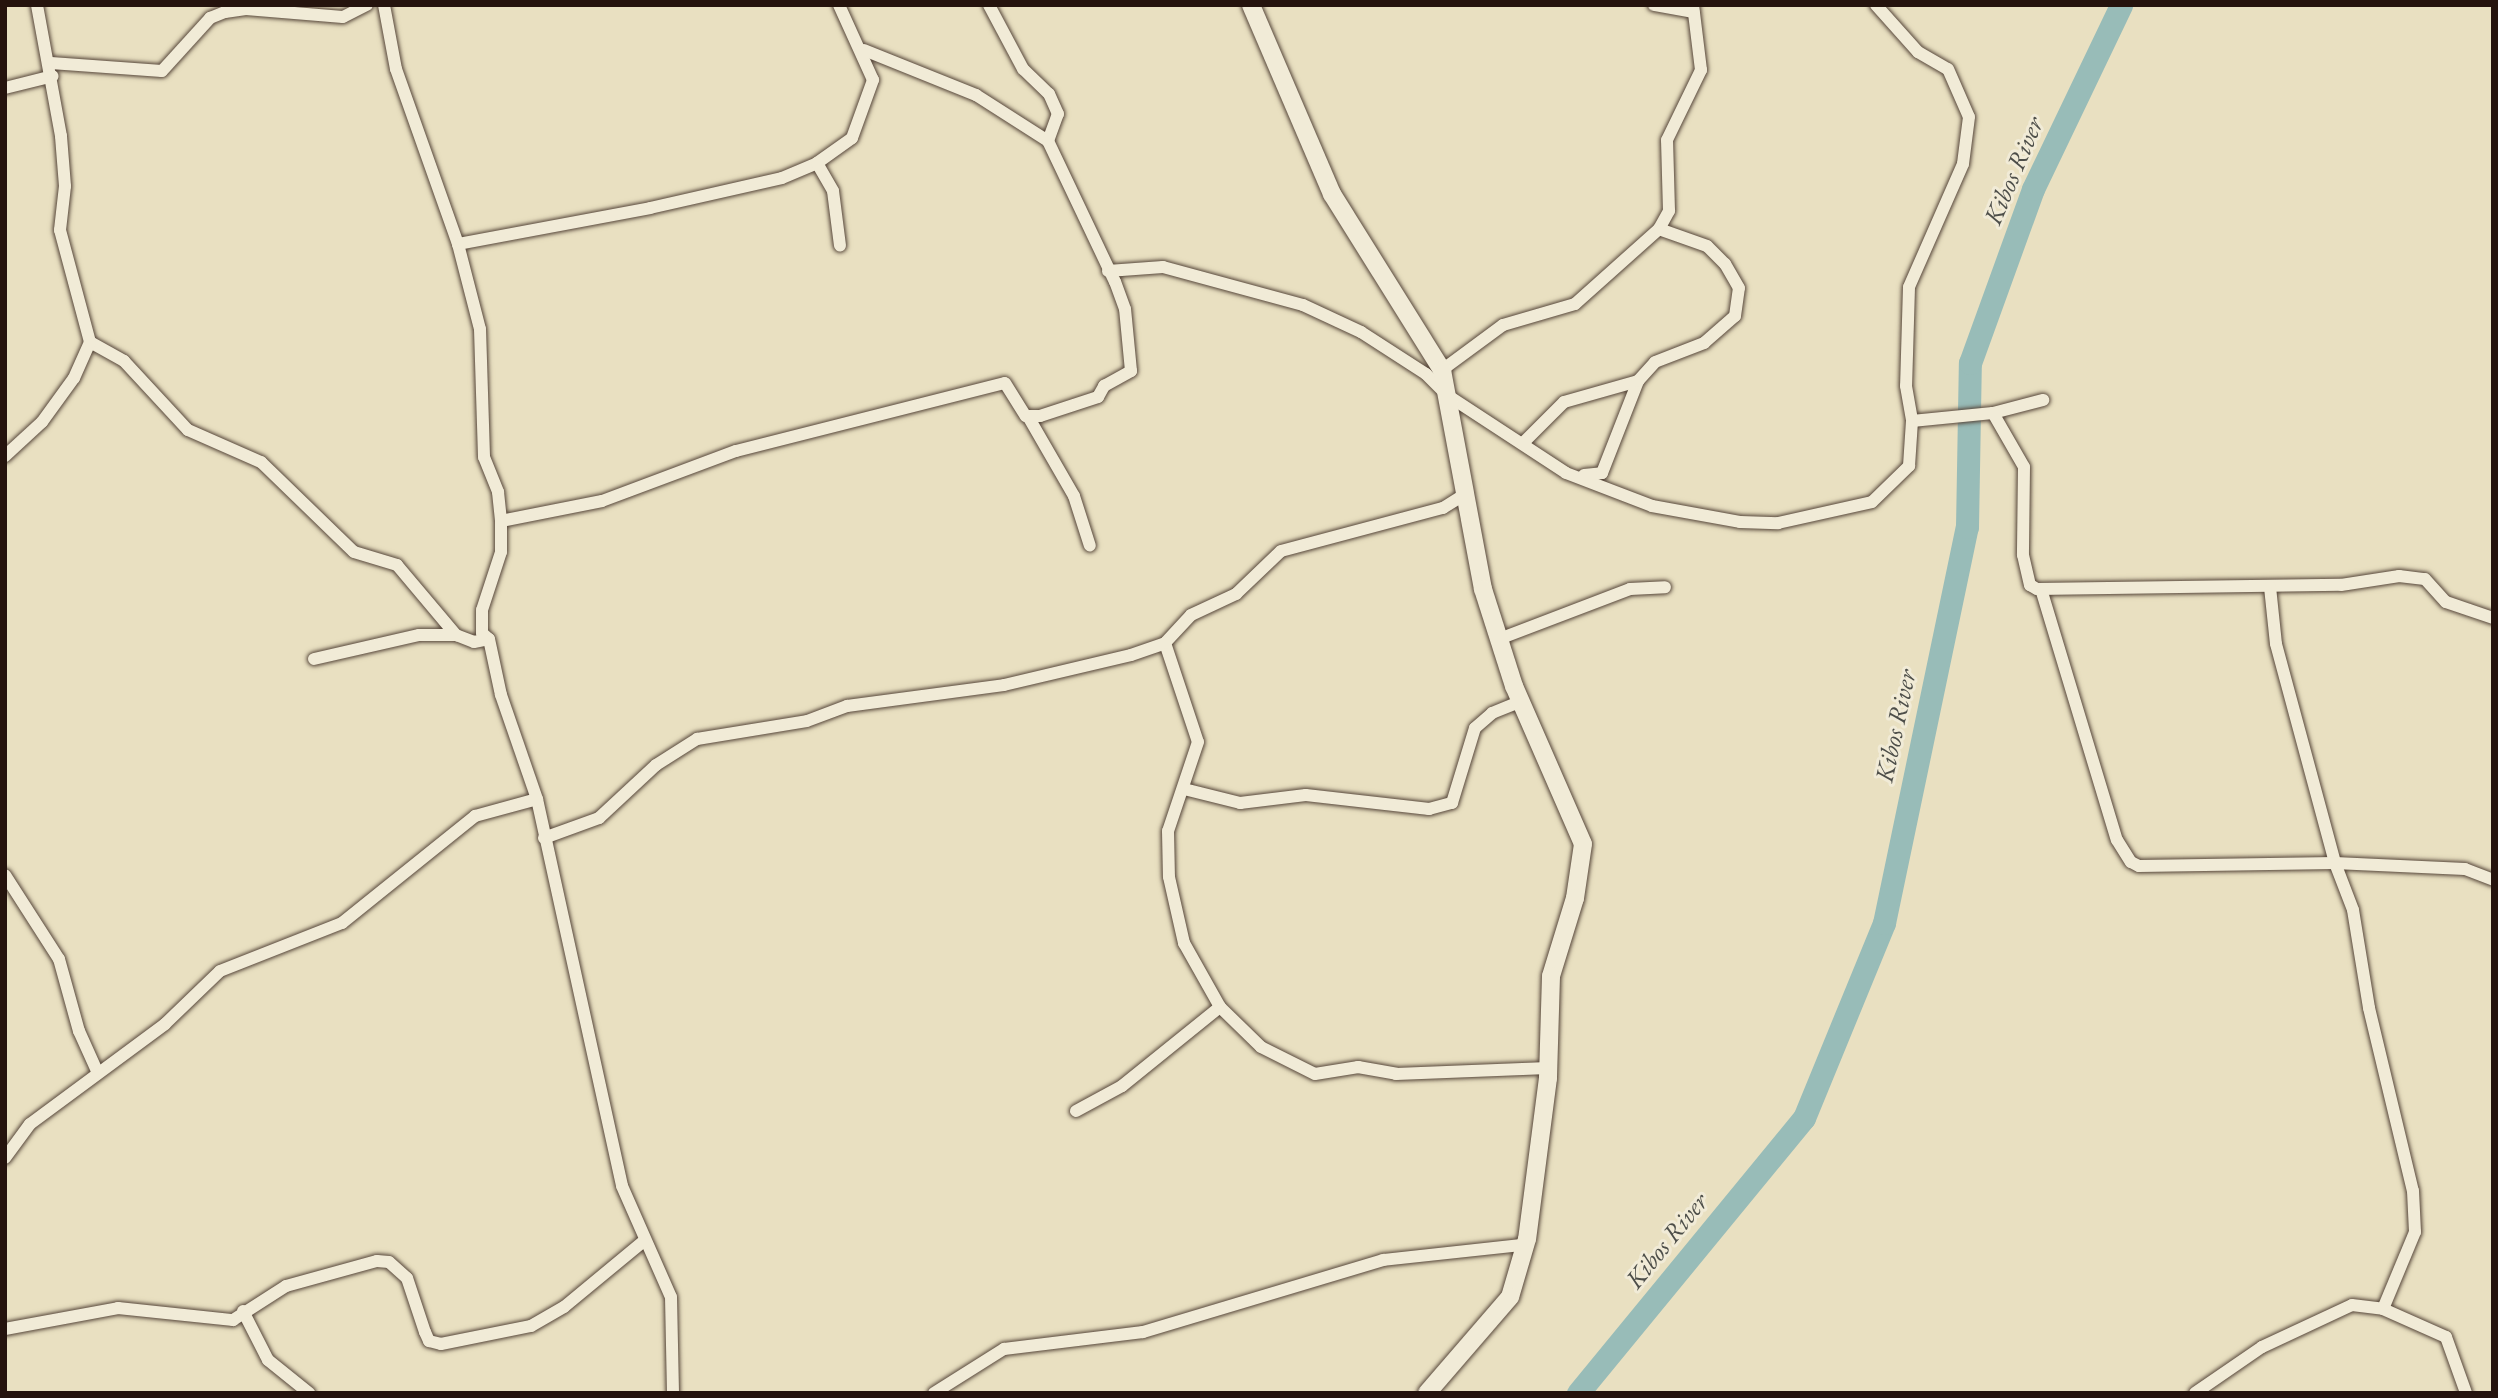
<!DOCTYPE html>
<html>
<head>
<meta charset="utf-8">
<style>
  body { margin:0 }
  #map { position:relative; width:2498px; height:1398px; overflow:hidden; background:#e9e0c1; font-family:"EB Garamond",serif }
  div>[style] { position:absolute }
  .river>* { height:23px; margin:-11.5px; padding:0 11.5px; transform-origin:11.5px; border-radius:11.5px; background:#98bcb8 }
  .roads { filter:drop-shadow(0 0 2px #56463a) drop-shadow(0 0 2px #56463a) }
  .minor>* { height:12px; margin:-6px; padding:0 6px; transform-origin:6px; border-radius:6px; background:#f1ebd7 }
  .secondary>* { height:18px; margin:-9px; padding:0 9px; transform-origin:9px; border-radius:9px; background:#f1ebd7 }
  span { translate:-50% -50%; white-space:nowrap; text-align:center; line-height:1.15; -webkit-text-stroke:6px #f1ebd7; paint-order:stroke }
  .water-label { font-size:26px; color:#4d4e49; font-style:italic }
  .frame { position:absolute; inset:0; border:7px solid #25130d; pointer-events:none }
</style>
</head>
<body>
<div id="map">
  <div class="river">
    <i style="left:1578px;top:1393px;width:356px;rotate:-50.6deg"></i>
    <i style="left:1804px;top:1118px;width:211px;rotate:-67.7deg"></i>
    <i style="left:1884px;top:923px;width:405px;rotate:-78.2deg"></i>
    <i style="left:1967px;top:527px;width:164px;rotate:-89deg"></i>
    <i style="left:1970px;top:363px;width:185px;rotate:-70.1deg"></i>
    <i style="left:2033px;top:189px;width:204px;rotate:-64.4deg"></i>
  </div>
  <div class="roads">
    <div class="minor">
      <i style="left:384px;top:5px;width:65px;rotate:79.4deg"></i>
      <i style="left:396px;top:69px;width:186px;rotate:70.5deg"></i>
      <i style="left:458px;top:244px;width:88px;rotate:75.5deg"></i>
      <i style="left:480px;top:329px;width:128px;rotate:88.2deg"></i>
      <i style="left:484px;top:457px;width:38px;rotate:68deg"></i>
      <i style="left:498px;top:492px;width:29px;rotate:84deg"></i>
      <i style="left:501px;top:521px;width:31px;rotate:90deg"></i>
      <i style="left:501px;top:552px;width:61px;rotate:108.1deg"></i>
      <i style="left:482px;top:610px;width:23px;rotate:90deg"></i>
      <i style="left:482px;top:633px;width:9px;rotate:41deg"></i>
      <i style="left:489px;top:639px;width:57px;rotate:77.9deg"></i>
      <i style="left:501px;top:695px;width:110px;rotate:70.9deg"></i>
      <i style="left:537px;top:799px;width:396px;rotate:77.6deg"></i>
      <i style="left:622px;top:1186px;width:121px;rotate:66.2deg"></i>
      <i style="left:671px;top:1297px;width:96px;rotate:88.8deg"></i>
      <i style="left:1654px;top:5px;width:40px;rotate:10deg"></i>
      <i style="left:1876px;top:5px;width:63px;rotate:48.2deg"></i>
      <i style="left:1918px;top:52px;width:34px;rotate:30deg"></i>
      <i style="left:1948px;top:69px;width:52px;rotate:66.4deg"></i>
      <i style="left:1969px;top:117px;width:47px;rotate:97.3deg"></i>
      <i style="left:1963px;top:164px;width:134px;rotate:113.7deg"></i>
      <i style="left:1909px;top:287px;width:99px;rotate:91.7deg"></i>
      <i style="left:1906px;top:386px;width:36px;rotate:80deg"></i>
      <i style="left:864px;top:50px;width:121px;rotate:21.9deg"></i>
      <i style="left:976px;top:95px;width:85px;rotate:32.6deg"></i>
      <i style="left:51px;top:63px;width:111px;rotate:4.1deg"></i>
      <i style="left:162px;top:71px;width:72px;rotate:-47.8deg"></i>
      <i style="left:210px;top:18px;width:16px;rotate:-22deg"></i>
      <i style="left:225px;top:12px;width:21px;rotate:-8deg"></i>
      <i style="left:246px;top:9px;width:97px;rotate:4.7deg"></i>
      <i style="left:343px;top:17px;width:27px;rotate:-27deg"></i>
      <i style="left:5px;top:88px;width:49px;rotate:-14deg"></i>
      <i style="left:817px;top:163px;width:43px;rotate:-35.5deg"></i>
      <i style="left:852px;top:138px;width:62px;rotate:-70.1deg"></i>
      <i style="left:873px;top:80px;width:82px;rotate:-114.4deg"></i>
      <i style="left:458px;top:244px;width:195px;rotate:-10.6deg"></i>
      <i style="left:650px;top:208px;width:135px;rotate:-12.8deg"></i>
      <i style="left:782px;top:178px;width:38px;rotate:-23deg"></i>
      <i style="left:817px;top:163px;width:32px;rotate:60deg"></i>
      <i style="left:833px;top:191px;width:55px;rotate:82.7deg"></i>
      <i style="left:1108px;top:271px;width:55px;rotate:-4.2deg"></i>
      <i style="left:1163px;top:267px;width:145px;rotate:15.2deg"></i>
      <i style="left:1303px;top:305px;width:64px;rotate:25deg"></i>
      <i style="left:1361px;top:332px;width:77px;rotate:32.9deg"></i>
      <i style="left:1426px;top:374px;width:30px;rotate:45deg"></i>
      <i style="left:1447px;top:395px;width:142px;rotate:33.2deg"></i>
      <i style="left:1566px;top:473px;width:92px;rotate:21deg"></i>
      <i style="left:1652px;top:506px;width:89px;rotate:10.3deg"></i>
      <i style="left:1740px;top:522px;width:38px;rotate:2deg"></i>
      <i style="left:1778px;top:523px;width:96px;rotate:-12.6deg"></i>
      <i style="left:1872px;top:502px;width:52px;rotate:-44.2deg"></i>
      <i style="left:1909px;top:466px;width:45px;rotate:-86.2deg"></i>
      <i style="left:1912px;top:421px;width:81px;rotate:-5.6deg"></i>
      <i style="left:1993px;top:413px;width:52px;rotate:-14.6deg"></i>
      <i style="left:90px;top:342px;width:39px;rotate:29deg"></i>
      <i style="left:124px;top:361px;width:94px;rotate:47.2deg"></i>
      <i style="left:188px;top:430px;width:80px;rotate:23.7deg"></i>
      <i style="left:261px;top:462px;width:129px;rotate:44.1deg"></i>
      <i style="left:354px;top:552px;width:45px;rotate:16.8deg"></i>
      <i style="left:397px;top:565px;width:92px;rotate:49.9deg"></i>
      <i style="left:456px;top:635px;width:19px;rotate:21deg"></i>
      <i style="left:474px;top:642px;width:15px;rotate:-11deg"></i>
      <i style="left:1442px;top:370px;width:76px;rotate:-36.4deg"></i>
      <i style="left:1503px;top:325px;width:75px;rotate:-16.3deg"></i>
      <i style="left:1575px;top:304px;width:113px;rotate:-41.8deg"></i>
      <i style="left:1659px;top:229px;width:21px;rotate:-61deg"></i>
      <i style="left:1669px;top:211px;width:71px;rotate:-91.6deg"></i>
      <i style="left:1667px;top:140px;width:78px;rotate:-64.1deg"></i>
      <i style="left:1701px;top:70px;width:65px;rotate:-97deg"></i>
      <i style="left:1993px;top:413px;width:62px;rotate:60.1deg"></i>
      <i style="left:2024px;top:467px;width:88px;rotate:90.7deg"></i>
      <i style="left:2023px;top:555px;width:31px;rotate:77deg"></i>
      <i style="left:2030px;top:585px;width:8px;rotate:30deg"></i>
      <i style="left:2037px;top:589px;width:304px;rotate:-0.8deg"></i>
      <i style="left:2341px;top:585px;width:59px;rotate:-8.8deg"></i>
      <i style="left:2399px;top:576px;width:26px;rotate:7deg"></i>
      <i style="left:2425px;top:579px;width:31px;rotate:48deg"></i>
      <i style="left:2446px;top:602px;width:50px;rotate:18.8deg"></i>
      <i style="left:1029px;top:418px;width:90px;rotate:60deg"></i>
      <i style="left:1074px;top:496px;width:52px;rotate:72.3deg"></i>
      <i style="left:1523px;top:443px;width:58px;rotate:-45deg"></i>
      <i style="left:1564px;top:402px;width:77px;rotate:-15.8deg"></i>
      <i style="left:5px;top:456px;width:50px;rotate:-42.6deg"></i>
      <i style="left:42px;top:422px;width:54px;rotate:-54deg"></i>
      <i style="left:74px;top:378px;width:39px;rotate:-66deg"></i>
      <i style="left:90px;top:342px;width:116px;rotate:-105deg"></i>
      <i style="left:60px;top:230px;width:44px;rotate:-83.5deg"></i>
      <i style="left:65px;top:186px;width:50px;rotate:-94.6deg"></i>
      <i style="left:61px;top:136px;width:133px;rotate:-100.4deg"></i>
      <i style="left:1584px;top:475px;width:18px;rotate:-6deg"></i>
      <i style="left:1602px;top:473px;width:99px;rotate:-68.6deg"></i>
      <i style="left:1638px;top:381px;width:25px;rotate:-48deg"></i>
      <i style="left:1655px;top:362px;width:53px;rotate:-21.2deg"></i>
      <i style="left:1704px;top:343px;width:41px;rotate:-41.1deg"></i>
      <i style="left:1735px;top:316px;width:28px;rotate:-82deg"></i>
      <i style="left:1739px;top:288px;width:28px;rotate:-120deg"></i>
      <i style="left:1725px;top:264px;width:25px;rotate:-135deg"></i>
      <i style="left:1707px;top:246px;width:51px;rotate:-160.5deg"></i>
      <i style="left:501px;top:521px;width:103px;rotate:-11.2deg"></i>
      <i style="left:602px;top:501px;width:143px;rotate:-20.5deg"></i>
      <i style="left:736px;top:451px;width:277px;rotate:-14.2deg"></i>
      <i style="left:1005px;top:383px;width:39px;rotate:58deg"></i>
      <i style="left:1026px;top:416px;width:14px"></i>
      <i style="left:1040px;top:416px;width:61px;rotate:-18.1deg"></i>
      <i style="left:1098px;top:397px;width:13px;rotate:-61deg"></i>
      <i style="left:1104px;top:386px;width:31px;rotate:-29deg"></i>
      <i style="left:1131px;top:371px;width:62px;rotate:-95.5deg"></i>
      <i style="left:1125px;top:309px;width:29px;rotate:-110deg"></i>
      <i style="left:1115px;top:282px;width:156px;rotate:-115.4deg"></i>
      <i style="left:1048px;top:141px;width:29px;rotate:-70deg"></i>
      <i style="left:1058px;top:114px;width:22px;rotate:-114deg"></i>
      <i style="left:1049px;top:94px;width:36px;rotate:-136deg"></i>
      <i style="left:1023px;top:69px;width:72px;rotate:-118deg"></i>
      <i style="left:2270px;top:587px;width:57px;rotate:84deg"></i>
      <i style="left:2276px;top:644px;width:227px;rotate:74.9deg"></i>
      <i style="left:2335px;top:863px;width:50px;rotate:69deg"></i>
      <i style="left:2353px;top:910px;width:99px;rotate:80.7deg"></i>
      <i style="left:2369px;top:1008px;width:188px;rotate:76.5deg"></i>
      <i style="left:2413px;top:1191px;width:41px;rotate:87.2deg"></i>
      <i style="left:2415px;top:1232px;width:83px;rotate:112.6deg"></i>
      <i style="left:2041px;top:589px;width:262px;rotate:73.2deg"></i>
      <i style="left:2117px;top:840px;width:26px;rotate:58deg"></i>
      <i style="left:2131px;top:862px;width:9px;rotate:27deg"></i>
      <i style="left:2139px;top:866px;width:196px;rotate:-0.9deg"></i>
      <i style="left:2335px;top:863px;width:130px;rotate:2.6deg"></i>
      <i style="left:2465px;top:869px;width:30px;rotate:21deg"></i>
      <i style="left:1499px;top:639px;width:140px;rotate:-20.9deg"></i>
      <i style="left:1630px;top:589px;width:35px;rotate:-3deg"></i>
      <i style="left:1165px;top:643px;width:104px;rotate:71.6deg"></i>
      <i style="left:1198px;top:742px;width:94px;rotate:108.6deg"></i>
      <i style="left:1168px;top:831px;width:46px;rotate:88.8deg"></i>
      <i style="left:1169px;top:877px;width:68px;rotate:77.2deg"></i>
      <i style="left:1184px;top:943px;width:73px;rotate:60.6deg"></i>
      <i style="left:1220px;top:1007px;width:57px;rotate:44.3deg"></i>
      <i style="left:1261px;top:1047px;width:60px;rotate:26.6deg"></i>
      <i style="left:1315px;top:1074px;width:44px;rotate:-9.2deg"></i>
      <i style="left:1358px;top:1067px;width:39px;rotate:10deg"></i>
      <i style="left:1396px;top:1074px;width:152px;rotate:-2.3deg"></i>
      <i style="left:314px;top:659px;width:108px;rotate:-12.9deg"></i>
      <i style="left:419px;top:635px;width:37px"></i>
      <i style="left:1184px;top:789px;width:58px;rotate:14deg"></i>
      <i style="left:1240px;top:803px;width:66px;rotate:-6.9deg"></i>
      <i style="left:1306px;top:795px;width:124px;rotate:6.5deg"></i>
      <i style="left:1429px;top:809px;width:24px;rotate:-15deg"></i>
      <i style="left:1452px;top:803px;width:78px;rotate:-73deg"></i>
      <i style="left:1475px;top:728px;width:23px;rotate:-41deg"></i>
      <i style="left:1492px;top:713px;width:31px;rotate:-22deg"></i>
      <i style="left:544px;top:838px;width:59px;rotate:-20deg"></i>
      <i style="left:599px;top:818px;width:78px;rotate:-42.9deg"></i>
      <i style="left:656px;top:765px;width:49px;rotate:-32.4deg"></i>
      <i style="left:697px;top:739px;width:111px;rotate:-9.3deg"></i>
      <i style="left:807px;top:721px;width:43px;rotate:-20.6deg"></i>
      <i style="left:847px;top:706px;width:158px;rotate:-7.6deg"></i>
      <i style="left:1004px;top:685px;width:130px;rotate:-13.3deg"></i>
      <i style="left:1131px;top:655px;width:36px;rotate:-19deg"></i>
      <i style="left:1165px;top:643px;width:38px;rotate:-47deg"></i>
      <i style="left:1191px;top:615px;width:50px;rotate:-25deg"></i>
      <i style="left:1236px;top:594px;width:62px;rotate:-43.7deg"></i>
      <i style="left:1281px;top:551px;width:168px;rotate:-14.9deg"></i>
      <i style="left:1443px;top:508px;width:28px;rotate:-32deg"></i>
      <i style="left:5px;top:875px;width:100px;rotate:57.3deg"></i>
      <i style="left:59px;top:959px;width:75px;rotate:74.5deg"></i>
      <i style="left:79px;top:1031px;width:44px;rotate:65.8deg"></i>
      <i style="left:1076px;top:1111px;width:52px;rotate:-28.5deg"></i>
      <i style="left:1122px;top:1086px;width:126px;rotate:-38.9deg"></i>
      <i style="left:5px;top:1158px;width:42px;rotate:-53.7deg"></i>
      <i style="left:30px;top:1124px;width:168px;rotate:-36.5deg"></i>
      <i style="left:165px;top:1024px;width:76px;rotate:-43.9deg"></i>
      <i style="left:220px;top:971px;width:131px;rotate:-21.5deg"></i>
      <i style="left:342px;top:923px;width:171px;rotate:-38.8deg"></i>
      <i style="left:475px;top:816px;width:64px;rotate:-15.3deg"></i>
      <i style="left:243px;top:1311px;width:55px;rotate:63deg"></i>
      <i style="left:268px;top:1360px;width:53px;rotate:38.8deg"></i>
      <i style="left:5px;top:1329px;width:115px;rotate:-10.5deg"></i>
      <i style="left:118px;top:1308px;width:116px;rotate:6deg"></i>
      <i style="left:233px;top:1320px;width:63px;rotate:-32.7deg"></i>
      <i style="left:286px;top:1286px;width:94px;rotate:-15.4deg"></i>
      <i style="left:377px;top:1261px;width:12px;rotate:5deg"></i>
      <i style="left:389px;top:1262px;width:24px;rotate:42deg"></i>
      <i style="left:407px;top:1278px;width:57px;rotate:71.6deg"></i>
      <i style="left:425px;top:1332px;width:10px;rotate:66deg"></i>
      <i style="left:429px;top:1341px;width:12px;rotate:14deg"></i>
      <i style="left:441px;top:1344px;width:92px;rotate:-11.3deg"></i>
      <i style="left:531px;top:1326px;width:38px;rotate:-30deg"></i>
      <i style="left:564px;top:1307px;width:105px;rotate:-39.6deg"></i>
      <i style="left:934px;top:1393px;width:83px;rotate:-32.2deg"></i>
      <i style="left:1004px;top:1349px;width:140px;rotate:-7deg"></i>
      <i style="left:1143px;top:1332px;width:251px;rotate:-16.7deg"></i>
      <i style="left:1383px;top:1260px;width:140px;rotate:-6.2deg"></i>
      <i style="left:2195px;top:1393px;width:81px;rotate:-34.5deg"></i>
      <i style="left:2262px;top:1347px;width:99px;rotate:-25deg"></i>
      <i style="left:2352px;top:1305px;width:31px;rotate:7deg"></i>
      <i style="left:2383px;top:1309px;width:69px;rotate:24deg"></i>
      <i style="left:2446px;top:1337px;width:59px;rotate:70.3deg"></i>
    </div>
    <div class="secondary">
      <i style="left:1251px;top:5px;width:206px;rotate:66.8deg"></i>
      <i style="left:1332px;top:194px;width:208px;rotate:58deg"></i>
      <i style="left:1442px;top:370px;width:223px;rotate:79.4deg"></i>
      <i style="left:1483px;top:589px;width:102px;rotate:72.3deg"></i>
      <i style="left:1514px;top:686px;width:172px;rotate:66.4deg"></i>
      <i style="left:1583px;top:844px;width:55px;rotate:98.4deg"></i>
      <i style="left:1575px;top:898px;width:82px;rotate:107.1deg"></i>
      <i style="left:1551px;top:976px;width:102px;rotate:91.7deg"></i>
      <i style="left:1548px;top:1078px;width:162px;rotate:97.4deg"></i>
      <i style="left:1527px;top:1239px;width:60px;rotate:106.3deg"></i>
      <i style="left:1510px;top:1297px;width:127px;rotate:130.8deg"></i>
    </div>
  </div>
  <div class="water-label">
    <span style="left:2014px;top:171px;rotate:-67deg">Kibos River</span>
    <span style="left:1896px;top:726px;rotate:-78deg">Kibos River</span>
    <span style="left:1667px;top:1241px;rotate:-51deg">Kibos River</span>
  </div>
  <div class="frame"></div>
</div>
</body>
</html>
